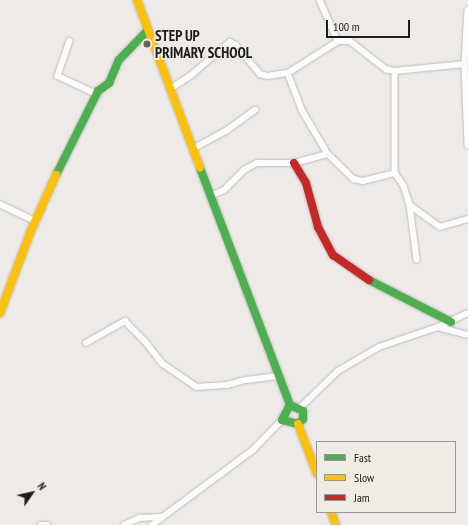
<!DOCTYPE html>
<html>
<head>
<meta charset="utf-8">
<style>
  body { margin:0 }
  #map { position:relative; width:468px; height:525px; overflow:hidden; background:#edeae7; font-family:"PT Sans Narrow",sans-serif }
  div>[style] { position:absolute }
  .roads { filter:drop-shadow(0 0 1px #bfbdba) drop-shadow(0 0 1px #bfbdba) }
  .street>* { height:5.5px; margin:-2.75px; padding:0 2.75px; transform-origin:2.75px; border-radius:2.75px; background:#fcfcfb }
  .fast>* { height:8px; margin:-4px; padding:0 4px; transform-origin:4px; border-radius:4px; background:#4caf50 }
  .slow>* { height:8px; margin:-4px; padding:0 4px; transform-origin:4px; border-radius:4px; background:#ffc107 }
  .jam>* { height:8px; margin:-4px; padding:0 4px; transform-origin:4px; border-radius:4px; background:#c62828 }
  .dots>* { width:11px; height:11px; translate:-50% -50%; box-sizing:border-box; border:2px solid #efebe5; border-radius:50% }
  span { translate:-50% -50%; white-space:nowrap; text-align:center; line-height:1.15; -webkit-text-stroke:3.5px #efebe5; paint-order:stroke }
  .poi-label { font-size:15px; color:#1e1c1a; font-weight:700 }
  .left { translate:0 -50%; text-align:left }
  .legend { position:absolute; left:316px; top:441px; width:140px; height:72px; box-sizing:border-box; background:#efebe5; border:1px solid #9b9894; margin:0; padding:5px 7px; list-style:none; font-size:12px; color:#1e1c1a }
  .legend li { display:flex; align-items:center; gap:8px; height:20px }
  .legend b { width:20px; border:1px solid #9b9894 }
  .north { position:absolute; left:12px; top:473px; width:40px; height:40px; -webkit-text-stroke:3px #efebe5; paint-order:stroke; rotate:56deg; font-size:11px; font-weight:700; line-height:16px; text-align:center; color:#1e1c1a }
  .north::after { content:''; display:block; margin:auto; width:14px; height:18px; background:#1e1c1a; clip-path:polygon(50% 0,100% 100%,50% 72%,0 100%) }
  .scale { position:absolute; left:326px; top:20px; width:84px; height:18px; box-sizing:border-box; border:2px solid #1e1c1a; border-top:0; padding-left:5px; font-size:12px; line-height:14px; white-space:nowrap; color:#1e1c1a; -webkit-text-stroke:3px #efebe5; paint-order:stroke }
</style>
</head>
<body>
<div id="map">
  <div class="roads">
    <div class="street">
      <i style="left:320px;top:0;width:45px;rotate:66.3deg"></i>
      <i style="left:338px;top:41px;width:12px"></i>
      <i style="left:350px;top:41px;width:46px;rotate:37.9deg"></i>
      <i style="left:386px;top:69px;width:9px;rotate:13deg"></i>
      <i style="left:395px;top:71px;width:70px;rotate:-5.7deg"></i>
      <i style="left:468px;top:10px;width:54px;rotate:93.2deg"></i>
      <i style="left:465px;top:64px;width:81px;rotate:87.9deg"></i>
      <i style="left:70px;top:41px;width:37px;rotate:109deg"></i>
      <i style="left:58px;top:76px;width:38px;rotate:25deg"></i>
      <i style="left:93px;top:92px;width:5px"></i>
      <i style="left:395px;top:71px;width:102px;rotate:90deg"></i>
      <i style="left:395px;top:173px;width:16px;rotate:55deg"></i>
      <i style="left:404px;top:186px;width:20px;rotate:72deg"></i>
      <i style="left:410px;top:205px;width:55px;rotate:82.7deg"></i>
      <i style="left:288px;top:73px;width:40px;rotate:69deg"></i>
      <i style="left:302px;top:110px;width:51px;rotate:59.4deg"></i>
      <i style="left:328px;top:154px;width:36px;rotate:44deg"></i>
      <i style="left:354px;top:179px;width:9px;rotate:13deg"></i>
      <i style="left:363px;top:181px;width:33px;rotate:-14deg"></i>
      <i style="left:170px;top:89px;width:24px;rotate:-33deg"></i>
      <i style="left:190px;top:76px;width:52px;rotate:-40.4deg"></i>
      <i style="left:230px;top:42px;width:7px;rotate:27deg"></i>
      <i style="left:236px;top:45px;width:38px;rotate:50deg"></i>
      <i style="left:260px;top:74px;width:8px;rotate:14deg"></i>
      <i style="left:268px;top:76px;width:20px;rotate:-9deg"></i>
      <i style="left:288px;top:73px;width:59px;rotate:-32.6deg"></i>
      <i style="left:193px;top:149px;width:38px;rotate:-29deg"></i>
      <i style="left:226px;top:131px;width:36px;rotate:-36deg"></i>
      <i style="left:210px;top:196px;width:15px;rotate:-23deg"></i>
      <i style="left:224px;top:190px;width:28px;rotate:-45deg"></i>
      <i style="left:244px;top:170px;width:15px;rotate:-28deg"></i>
      <i style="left:257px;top:163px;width:37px"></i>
      <i style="left:294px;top:163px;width:35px;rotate:-15deg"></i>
      <i style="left:0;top:204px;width:39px;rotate:26deg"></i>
      <i style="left:410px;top:205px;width:37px;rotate:36deg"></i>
      <i style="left:440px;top:227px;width:29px;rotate:-16deg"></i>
      <i style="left:438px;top:327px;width:33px;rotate:-25deg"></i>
      <i style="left:86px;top:343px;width:45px;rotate:-29.4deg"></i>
      <i style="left:125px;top:321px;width:28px;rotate:45deg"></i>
      <i style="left:145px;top:341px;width:28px;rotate:52deg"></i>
      <i style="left:162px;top:363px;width:42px;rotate:34.4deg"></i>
      <i style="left:197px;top:387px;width:30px;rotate:-4deg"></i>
      <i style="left:227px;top:385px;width:20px;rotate:-15deg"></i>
      <i style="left:246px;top:380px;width:34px;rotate:-7deg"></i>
      <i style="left:300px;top:408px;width:53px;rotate:-44.2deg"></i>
      <i style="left:338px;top:371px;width:48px;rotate:-30.3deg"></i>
      <i style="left:379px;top:347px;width:62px;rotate:-18.7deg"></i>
      <i style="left:438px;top:327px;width:31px;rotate:15deg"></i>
      <i style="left:41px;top:525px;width:6px"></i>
      <i style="left:124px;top:525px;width:17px;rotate:-24deg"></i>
      <i style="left:140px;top:518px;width:21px;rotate:-3deg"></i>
      <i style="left:152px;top:525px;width:126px;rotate:-36.6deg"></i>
      <i style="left:253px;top:450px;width:42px;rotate:-46deg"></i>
    </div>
    <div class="fast">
      <i style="left:200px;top:168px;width:254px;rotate:69.2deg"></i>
      <i style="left:56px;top:175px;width:94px;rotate:-63.4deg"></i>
      <i style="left:98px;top:91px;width:14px;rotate:-36deg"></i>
      <i style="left:109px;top:83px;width:25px;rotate:-67deg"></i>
      <i style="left:119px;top:60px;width:42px;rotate:-46deg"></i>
      <i style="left:369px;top:280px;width:92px;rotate:27.1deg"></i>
      <i style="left:290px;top:405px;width:14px;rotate:25deg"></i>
      <i style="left:303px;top:411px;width:8px;rotate:90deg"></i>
      <i style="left:303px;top:419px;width:7px;rotate:135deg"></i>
      <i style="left:298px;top:424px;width:16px;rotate:-166deg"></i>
      <i style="left:282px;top:420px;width:17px;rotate:-62deg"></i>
    </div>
    <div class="slow">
      <i style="left:137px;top:0;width:179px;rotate:69.4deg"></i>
      <i style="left:0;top:313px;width:85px;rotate:-69.4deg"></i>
      <i style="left:30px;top:233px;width:64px;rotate:-65.9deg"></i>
      <i style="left:298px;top:424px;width:53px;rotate:69.2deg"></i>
      <i style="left:331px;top:512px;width:14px;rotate:69deg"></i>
    </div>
    <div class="jam">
      <i style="left:294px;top:163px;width:23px;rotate:59deg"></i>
      <i style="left:306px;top:183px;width:46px;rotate:74.7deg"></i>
      <i style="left:318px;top:227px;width:32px;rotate:62deg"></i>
      <i style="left:333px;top:255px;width:44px;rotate:34.8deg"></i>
    </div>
  </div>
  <div class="dots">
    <i style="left:147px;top:44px;background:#666462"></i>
  </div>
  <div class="poi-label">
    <span class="left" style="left:155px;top:44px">STEP UP<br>PRIMARY SCHOOL</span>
  </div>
  <ul class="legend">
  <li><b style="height:5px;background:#4caf50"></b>Fast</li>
  <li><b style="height:5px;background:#ffc107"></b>Slow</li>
  <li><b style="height:5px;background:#c62828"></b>Jam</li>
  </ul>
  <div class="north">N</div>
  <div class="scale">100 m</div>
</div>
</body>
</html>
